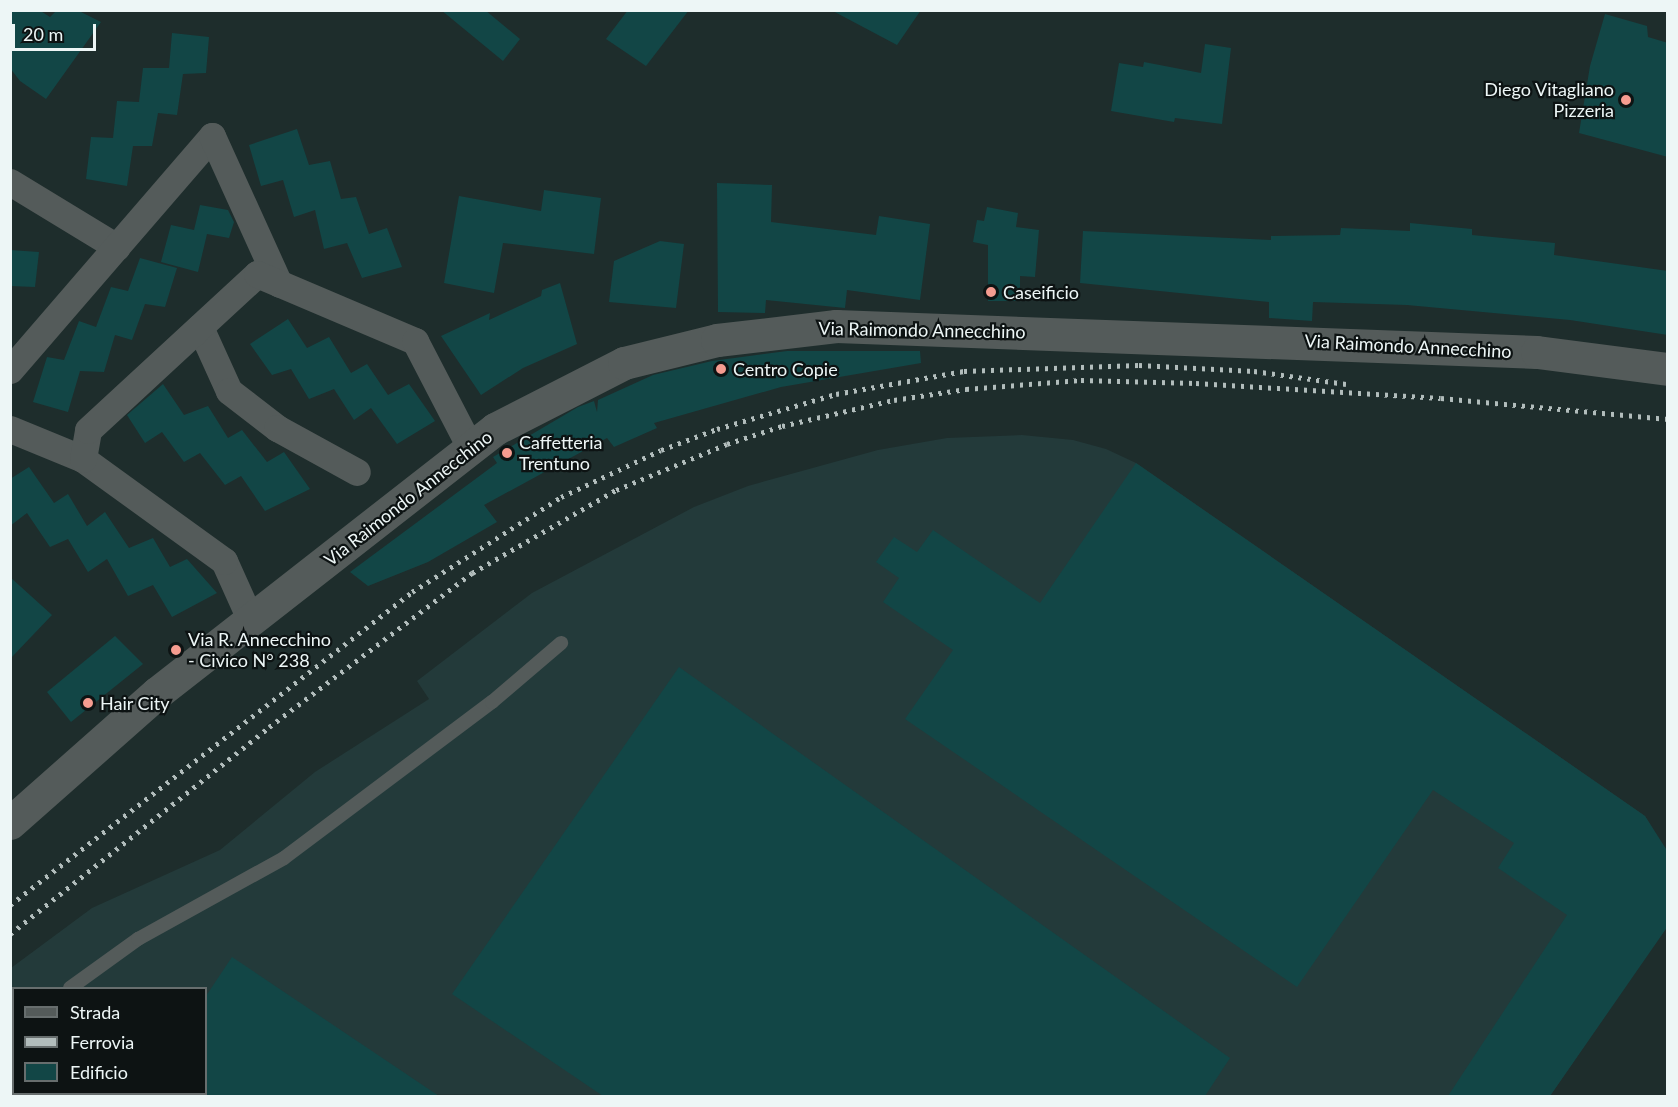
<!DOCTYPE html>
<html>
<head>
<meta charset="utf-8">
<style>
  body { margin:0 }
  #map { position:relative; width:1678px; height:1107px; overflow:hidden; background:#1e2d2c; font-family:Lato,sans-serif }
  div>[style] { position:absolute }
  .built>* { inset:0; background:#233a3a }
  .building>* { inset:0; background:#124646 }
  .service>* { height:14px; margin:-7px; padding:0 7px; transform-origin:7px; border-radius:7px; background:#545b5a }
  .minor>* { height:27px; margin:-13.5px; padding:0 13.5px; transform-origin:13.5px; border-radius:13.5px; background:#545b5a }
  .tertiary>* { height:33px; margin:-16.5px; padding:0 16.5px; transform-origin:16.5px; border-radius:16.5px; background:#545b5a }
  .rail>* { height:4.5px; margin-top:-2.25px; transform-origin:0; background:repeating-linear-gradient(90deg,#b2bdbc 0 3px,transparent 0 9px) }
  .dots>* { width:16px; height:16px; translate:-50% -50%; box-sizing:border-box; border:3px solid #0d1313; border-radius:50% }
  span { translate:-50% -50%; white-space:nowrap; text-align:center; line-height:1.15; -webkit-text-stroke:4.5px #0d1313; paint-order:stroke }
  .poi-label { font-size:18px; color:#edf6f6 }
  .right { translate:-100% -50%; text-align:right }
  .left { translate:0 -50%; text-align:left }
  .street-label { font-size:18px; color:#edf6f6 }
  .frame { position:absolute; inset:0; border:12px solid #edf6f6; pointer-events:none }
  .legend { position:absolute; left:12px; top:987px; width:195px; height:108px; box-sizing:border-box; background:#0d1313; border:2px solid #676e6e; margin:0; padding:8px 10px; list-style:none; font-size:18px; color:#edf6f6 }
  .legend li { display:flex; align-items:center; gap:12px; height:30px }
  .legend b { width:30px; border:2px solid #676e6e }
  .scale { position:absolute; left:12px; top:24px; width:84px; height:27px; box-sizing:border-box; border:3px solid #edf6f6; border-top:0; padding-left:8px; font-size:18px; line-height:21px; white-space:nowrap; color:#edf6f6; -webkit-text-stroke:4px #0d1313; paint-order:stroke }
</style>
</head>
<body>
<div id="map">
  <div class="built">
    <i style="clip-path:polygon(1022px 435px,1073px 440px,1106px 449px,1136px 463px,1645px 816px,1667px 852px,1667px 926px,1550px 1096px,28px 1094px,206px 1094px,206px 988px,14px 988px,13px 1081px,11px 1078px,11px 968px,92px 908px,220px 850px,315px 772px,429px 699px,417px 681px,532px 593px,694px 507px,748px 486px,878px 450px,947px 438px)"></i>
  </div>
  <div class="building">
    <i style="clip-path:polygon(10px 10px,39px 10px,50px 17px,57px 10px,77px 10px,101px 22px,46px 99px,20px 81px,10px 68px)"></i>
    <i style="clip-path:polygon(441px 10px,485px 10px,520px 39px,503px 61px)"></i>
    <i style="clip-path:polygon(628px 10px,689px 10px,646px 66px,606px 39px)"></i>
    <i style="clip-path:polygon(831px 10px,921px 10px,897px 45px)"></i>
    <i style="clip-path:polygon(1605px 14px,1647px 26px,1648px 37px,1668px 43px,1668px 157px,1579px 133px,1590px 66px)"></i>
    <i style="clip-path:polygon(172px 33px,209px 37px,206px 73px,183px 74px,177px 115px,158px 113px,152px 146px,133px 146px,127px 186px,86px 179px,91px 137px,113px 138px,117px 101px,139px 102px,143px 68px,169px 68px)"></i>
    <i style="clip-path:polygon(1205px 44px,1231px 48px,1222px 124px,1175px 118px,1174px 122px,1111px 111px,1119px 63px,1143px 67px,1144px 62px,1201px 73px)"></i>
    <i style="clip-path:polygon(297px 129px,309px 165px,330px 161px,341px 199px,356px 197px,369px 234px,387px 228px,402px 267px,362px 278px,347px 243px,324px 249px,315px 210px,294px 217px,283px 180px,261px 186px,249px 145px)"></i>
    <i style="clip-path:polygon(717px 183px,772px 185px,771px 222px,876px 235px,879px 216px,930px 224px,920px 300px,847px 290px,845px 308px,766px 300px,765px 313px,718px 312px)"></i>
    <i style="clip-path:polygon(544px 190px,601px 198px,594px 254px,503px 243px,494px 293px,444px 283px,459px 196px,541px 211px)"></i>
    <i style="clip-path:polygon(200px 205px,228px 210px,234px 222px,229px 238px,207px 234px,198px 272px,161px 262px,171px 225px,194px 230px)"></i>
    <i style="clip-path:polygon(987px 207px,1018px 213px,1016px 227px,1039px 230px,1035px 277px,1020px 276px,1020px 301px,988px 301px,988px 245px,973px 242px,977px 220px,984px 221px)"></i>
    <i style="clip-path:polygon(1410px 223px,1472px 229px,1472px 235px,1555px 243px,1554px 255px,1668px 271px,1668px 335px,1570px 320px,1407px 305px,1313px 302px,1312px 321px,1269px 318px,1269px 302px,1080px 283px,1083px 231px,1271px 240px,1271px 236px,1340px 235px,1341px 228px,1410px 231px)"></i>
    <i style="clip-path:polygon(660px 241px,684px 244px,676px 308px,609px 302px,614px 261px)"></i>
    <i style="clip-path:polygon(10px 250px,39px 252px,35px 287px,10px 286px)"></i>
    <i style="clip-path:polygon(140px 258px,177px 268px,165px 307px,145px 304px,132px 340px,115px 335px,104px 372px,80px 371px,68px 412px,33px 402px,47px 357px,64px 360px,79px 321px,96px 327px,111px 287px,128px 291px)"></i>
    <i style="clip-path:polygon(560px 283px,577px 344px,523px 368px,481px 395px,441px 336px,490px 313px,489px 320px,541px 296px,542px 290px)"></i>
    <i style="clip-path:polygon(288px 319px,307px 348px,329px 337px,351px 373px,367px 364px,388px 395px,409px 384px,435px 421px,397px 444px,371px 408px,354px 420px,334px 389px,309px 399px,291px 369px,272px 375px,250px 344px)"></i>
    <i style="clip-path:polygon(787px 351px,920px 351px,921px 363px,781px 387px,654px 423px,657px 428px,614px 447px,607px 438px,484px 505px,497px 522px,428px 562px,368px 586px,350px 572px,497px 463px,493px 457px,578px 407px,594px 401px,597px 412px,598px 400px,653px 375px,712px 361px)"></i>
    <i style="clip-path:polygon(163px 384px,184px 415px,208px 406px,228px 438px,242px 430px,267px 462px,284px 452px,310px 489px,265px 511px,241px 476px,225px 485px,200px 453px,184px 462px,162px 432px,145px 443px,127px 415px)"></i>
    <i style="clip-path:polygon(1136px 463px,1645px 816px,1668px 852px,1668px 926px,1550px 1096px,1448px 1096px,1567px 915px,1498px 868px,1514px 843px,1433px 790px,1297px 987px,905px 719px,953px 650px,883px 602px,899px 578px,876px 562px,894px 537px,917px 552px,933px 530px,1040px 603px)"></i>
    <i style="clip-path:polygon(29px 467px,54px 503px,68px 494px,87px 526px,105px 512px,129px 548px,153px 538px,170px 567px,187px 559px,217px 593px,172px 617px,153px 585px,128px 596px,107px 559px,88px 572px,68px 539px,50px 547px,27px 513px,10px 526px,10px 479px)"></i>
    <i style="clip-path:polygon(10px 577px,52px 615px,10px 659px)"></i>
    <i style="clip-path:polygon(115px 636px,143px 664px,71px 722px,47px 692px)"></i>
    <i style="clip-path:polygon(679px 667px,1230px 1058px,1205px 1096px,603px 1096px,452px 994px)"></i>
    <i style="clip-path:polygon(232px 957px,439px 1096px,206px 1096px,206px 996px)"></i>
  </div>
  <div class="service">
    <i style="left:70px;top:988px;width:84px;rotate:-35.8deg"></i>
    <i style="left:138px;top:939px;width:167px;rotate:-29deg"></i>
    <i style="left:284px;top:858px;width:260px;rotate:-36.9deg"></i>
    <i style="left:492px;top:702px;width:91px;rotate:-40.5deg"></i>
    <i style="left:10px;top:1032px;width:4px;rotate:-27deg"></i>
  </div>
  <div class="minor">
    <i style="left:10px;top:182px;width:125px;rotate:31.3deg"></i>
    <i style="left:200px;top:327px;width:70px;rotate:65.6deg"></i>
    <i style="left:229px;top:391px;width:61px;rotate:37.6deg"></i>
    <i style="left:277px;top:428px;width:91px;rotate:28.8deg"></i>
    <i style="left:10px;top:370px;width:309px;rotate:-49.2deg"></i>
    <i style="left:212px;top:136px;width:162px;rotate:65.6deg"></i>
    <i style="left:10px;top:429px;width:79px;rotate:22.3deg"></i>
    <i style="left:251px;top:621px;width:66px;rotate:-114.2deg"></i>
    <i style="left:224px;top:561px;width:174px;rotate:-144.1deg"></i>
    <i style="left:83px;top:459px;width:29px;rotate:-80deg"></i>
    <i style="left:88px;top:430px;width:230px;rotate:-42.7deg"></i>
    <i style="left:257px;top:274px;width:172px;rotate:23deg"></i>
    <i style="left:415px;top:341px;width:122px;rotate:62.6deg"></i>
  </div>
  <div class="tertiary">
    <i style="left:10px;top:823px;width:196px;rotate:-41.5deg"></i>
    <i style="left:157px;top:693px;width:429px;rotate:-38deg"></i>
    <i style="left:495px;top:429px;width:145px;rotate:-27.1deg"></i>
    <i style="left:624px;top:363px;width:96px;rotate:-13.9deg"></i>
    <i style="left:717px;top:340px;width:120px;rotate:-6.7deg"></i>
    <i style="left:836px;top:326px;width:701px;rotate:2.12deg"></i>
    <i style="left:1537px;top:352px;width:132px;rotate:7.4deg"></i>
  </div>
  <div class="rail">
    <i style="left:10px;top:905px;width:509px;rotate:-37.9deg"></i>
    <i style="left:412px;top:592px;width:177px;rotate:-32.5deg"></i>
    <i style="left:561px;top:497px;width:110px;rotate:-25.2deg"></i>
    <i style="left:661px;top:450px;width:60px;rotate:-20.6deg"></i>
    <i style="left:717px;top:429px;width:124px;rotate:-16.4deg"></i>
    <i style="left:836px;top:394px;width:130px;rotate:-10.2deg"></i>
    <i style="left:964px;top:371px;width:175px;rotate:-2deg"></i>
    <i style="left:1139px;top:365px;width:115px;rotate:3deg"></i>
    <i style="left:1254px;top:371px;width:93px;rotate:8deg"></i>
    <i style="left:10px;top:934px;width:332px;rotate:-38.6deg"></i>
    <i style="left:269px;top:727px;width:255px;rotate:-37.2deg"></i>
    <i style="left:472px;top:573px;width:166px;rotate:-30deg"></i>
    <i style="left:616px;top:490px;width:120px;rotate:-22.5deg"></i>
    <i style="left:727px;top:444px;width:58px;rotate:-18.1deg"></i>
    <i style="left:782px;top:426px;width:115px;rotate:-13.1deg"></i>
    <i style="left:894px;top:400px;width:73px;rotate:-8.7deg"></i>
    <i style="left:966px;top:389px;width:115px;rotate:-4.5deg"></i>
    <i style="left:1081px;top:380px;width:115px;rotate:1.5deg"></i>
    <i style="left:1196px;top:383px;width:245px;rotate:3.5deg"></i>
    <i style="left:1441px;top:398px;width:228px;rotate:5.3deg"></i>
  </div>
  <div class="dots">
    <i style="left:1626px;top:100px;background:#f59c90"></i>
    <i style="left:991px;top:292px;background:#f59c90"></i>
    <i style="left:721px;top:369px;background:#f59c90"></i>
    <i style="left:507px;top:453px;background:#f59c90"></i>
    <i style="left:176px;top:650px;background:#f59c90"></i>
    <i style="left:88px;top:703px;background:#f59c90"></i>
  </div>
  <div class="poi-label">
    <span class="right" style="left:1614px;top:100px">Diego Vitagliano<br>Pizzeria</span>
    <span class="left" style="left:1003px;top:292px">Caseificio</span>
    <span class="left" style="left:733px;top:369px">Centro Copie</span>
    <span class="left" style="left:519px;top:453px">Caffetteria<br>Trentuno</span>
    <span class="left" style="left:188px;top:650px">Via R. Annecchino<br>- Civico N° 238</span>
    <span class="left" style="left:100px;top:703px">Hair City</span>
  </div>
  <div class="street-label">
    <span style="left:922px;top:330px;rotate:1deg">Via Raimondo Annecchino</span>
    <span style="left:1408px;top:346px;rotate:3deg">Via Raimondo Annecchino</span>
    <span style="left:408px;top:498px;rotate:-38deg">Via Raimondo Annecchino</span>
  </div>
  <div class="frame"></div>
  <ul class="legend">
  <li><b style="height:8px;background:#545b5a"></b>Strada</li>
  <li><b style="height:8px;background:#b2bdbc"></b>Ferrovia</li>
  <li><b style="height:16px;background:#124646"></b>Edificio</li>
  </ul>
  <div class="scale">20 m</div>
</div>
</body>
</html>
